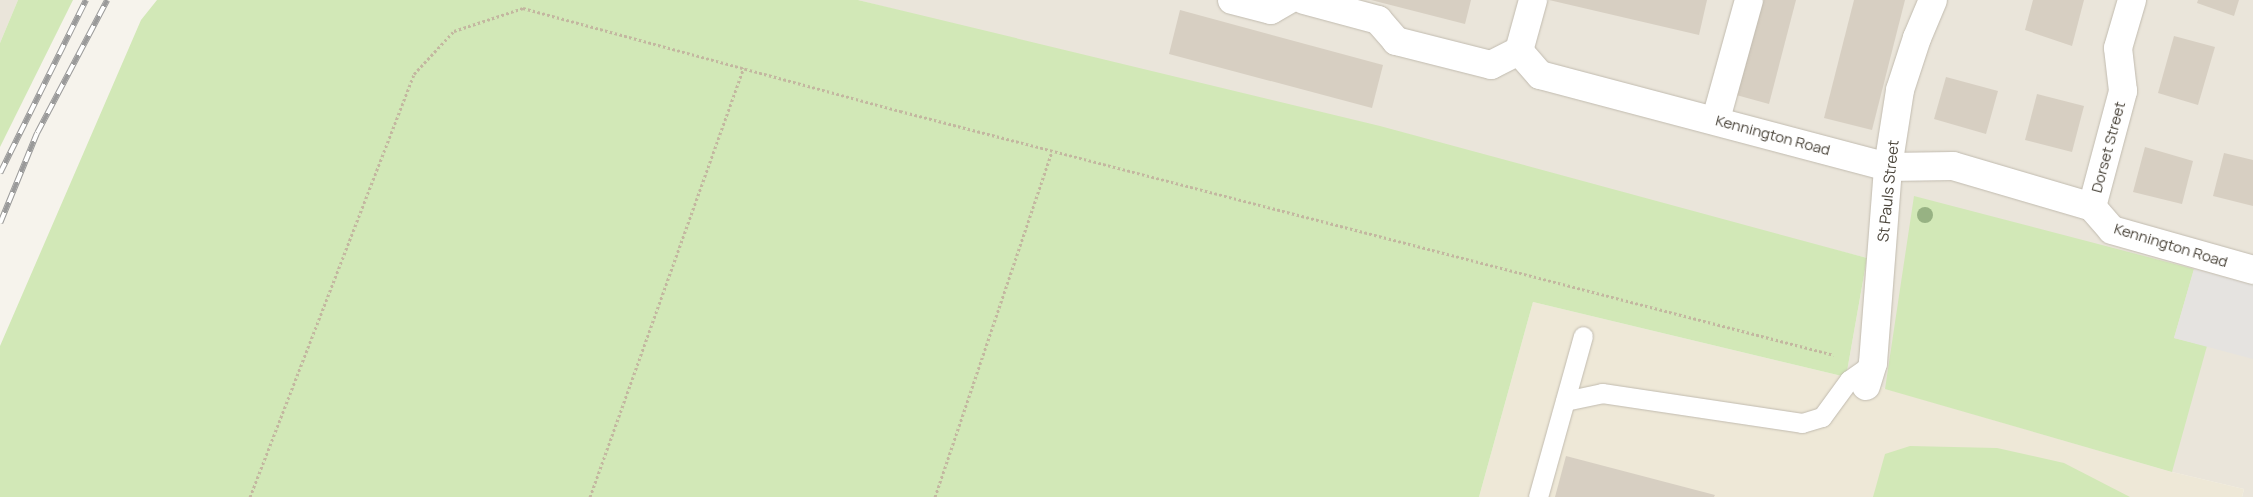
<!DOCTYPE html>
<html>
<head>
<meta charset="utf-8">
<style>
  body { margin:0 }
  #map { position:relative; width:2253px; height:497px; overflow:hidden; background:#f6f3ec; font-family:Manrope,sans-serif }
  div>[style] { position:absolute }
  .residential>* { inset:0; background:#eae5da }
  .education>* { inset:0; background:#eee8d7 }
  .green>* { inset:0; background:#d2e8b7 }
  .parking>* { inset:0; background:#e5e3e0 }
  .building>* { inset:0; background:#d7cfc2 }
  .path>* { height:3px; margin-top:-1.5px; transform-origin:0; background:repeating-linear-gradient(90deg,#c3b7a0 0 2.5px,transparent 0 5px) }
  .roads { filter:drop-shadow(0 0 1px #c1bbaf) drop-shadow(0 0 1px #c1bbaf) }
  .lane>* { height:19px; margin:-9.5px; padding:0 9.5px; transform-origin:9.5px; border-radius:9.5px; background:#fff }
  .street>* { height:28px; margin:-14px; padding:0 14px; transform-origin:14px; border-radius:14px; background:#fff }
  .rail>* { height:5.5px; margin-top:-2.75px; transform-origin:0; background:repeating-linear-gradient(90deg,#fff 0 11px,#9a9a9a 0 22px); box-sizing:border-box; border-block:1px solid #9a9a9a }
  .trees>* { width:16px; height:16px; margin:-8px; border-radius:50%; background:#97b283 }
  span { translate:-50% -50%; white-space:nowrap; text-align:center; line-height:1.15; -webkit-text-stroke:5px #fff; paint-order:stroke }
  .street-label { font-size:15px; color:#4a443a }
</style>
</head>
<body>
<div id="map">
  <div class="residential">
    <i style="clip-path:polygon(0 0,18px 0,0 43px)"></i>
    <i style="clip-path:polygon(858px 0,2253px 0,2253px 497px,2242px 497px,2244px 489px,2172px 472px,1846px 377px,1867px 258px)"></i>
  </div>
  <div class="education">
    <i style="clip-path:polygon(1533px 302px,1846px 377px,2172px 472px,2244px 489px,2242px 497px,1479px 497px)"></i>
  </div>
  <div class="green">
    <i style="clip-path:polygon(18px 0,73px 0,0 147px,0 43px)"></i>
    <i style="clip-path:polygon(157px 0,858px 0,1380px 126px,1867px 258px,1846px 377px,1533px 302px,1479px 497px,0 497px,0 346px,141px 20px)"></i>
    <i style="clip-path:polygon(1914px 196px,2194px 269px,2174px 338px,2207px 346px,2172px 472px,1885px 389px)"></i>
    <i style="clip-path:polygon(1910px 446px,1997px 448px,2064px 463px,2130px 497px,1873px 497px,1885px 454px)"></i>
  </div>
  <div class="parking">
    <i style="clip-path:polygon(2194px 269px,2253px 285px,2253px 359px,2174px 338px)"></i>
  </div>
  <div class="building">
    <i style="clip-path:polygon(1371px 0,1471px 0,1465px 24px)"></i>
    <i style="clip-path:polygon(1549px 0,1707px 0,1699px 35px)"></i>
    <i style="clip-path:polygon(1753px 0,1796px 0,1769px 104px,1729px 93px)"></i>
    <i style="clip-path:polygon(1854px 0,1905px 0,1872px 130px,1824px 118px)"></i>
    <i style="clip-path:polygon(2033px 0,2084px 0,2072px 46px,2025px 30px)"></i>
    <i style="clip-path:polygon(2198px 0,2239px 0,2234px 16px,2197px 3px)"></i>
    <i style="clip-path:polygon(1180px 10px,1383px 65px,1372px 108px,1169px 54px)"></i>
    <i style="clip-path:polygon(2174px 36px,2215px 47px,2198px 105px,2158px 93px)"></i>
    <i style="clip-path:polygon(1946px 77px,1998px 91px,1986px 134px,1934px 119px)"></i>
    <i style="clip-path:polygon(2037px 94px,2084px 106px,2072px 152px,2025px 140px)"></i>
    <i style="clip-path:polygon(2145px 147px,2193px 161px,2182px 204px,2133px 192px)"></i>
    <i style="clip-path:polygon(2224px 153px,2253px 160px,2253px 206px,2213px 196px)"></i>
    <i style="clip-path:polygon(1566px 456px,1715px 495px,1714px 497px,1555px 497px)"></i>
  </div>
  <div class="path">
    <i style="left:250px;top:497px;width:454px;rotate:-68.8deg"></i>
    <i style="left:414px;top:74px;width:59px;rotate:-47.1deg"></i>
    <i style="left:454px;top:31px;width:73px;rotate:-18.4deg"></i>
    <i style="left:523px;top:8px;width:391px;rotate:15.3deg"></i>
    <i style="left:900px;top:111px;width:965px;rotate:14.64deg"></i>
    <i style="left:590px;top:497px;width:456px;rotate:-70.3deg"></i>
    <i style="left:935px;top:497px;width:365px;rotate:-71.3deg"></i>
  </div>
  <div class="roads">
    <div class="lane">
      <i style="left:1565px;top:401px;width:38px;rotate:-12deg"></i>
      <i style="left:1602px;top:393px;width:202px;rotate:8.5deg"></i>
      <i style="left:1802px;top:423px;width:21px;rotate:-17deg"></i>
      <i style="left:1822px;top:417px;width:46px;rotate:-53.9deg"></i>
      <i style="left:1849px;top:380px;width:29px;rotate:-35deg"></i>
      <i style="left:1538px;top:497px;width:167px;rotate:-74.4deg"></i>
    </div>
    <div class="street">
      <i style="left:1232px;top:0;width:40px;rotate:14.4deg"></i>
      <i style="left:1271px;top:10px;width:20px;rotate:-30deg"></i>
      <i style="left:1304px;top:0;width:77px;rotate:15.1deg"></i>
      <i style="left:1378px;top:20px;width:28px;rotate:49deg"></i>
      <i style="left:1396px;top:41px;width:98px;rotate:14.2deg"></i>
      <i style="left:1491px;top:65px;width:31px;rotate:-27deg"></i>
      <i style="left:1519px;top:51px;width:32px;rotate:49deg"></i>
      <i style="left:1540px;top:75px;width:360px;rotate:14.8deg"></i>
      <i style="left:1888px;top:167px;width:65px;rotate:-0.9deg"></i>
      <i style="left:1953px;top:166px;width:145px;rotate:16.4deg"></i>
      <i style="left:2092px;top:207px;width:30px;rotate:49deg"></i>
      <i style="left:2112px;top:230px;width:147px;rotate:15.8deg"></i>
      <i style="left:1519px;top:51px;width:53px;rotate:-74.6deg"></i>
      <i style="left:1716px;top:119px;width:123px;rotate:-74.5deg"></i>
      <i style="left:2092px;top:207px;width:120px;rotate:-75deg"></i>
      <i style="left:2123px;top:91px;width:43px;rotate:-96.6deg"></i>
      <i style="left:2118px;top:48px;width:50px;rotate:-73.7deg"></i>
      <i style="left:1866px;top:386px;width:24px;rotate:-73deg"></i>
      <i style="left:1873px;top:363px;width:197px;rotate:-85.6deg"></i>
      <i style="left:1888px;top:167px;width:78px;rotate:-81.1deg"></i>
      <i style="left:1900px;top:90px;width:55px;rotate:-71.9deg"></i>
      <i style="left:1917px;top:38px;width:41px;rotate:-67.2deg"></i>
    </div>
  </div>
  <div class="rail">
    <i style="left:0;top:173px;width:193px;rotate:-63.6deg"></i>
    <i style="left:0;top:223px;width:97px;rotate:-67.7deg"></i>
    <i style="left:37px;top:133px;width:150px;rotate:-62.2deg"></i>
  </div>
  <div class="trees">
    <i style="left:1925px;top:215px"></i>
  </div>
  <div class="street-label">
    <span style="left:1773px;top:135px;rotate:15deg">Kennington Road</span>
    <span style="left:2108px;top:147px;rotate:-75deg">Dorset Street</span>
    <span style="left:1888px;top:191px;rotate:-84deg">St Pauls Street</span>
    <span style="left:2171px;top:245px;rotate:17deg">Kennington Road</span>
  </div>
</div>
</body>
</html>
